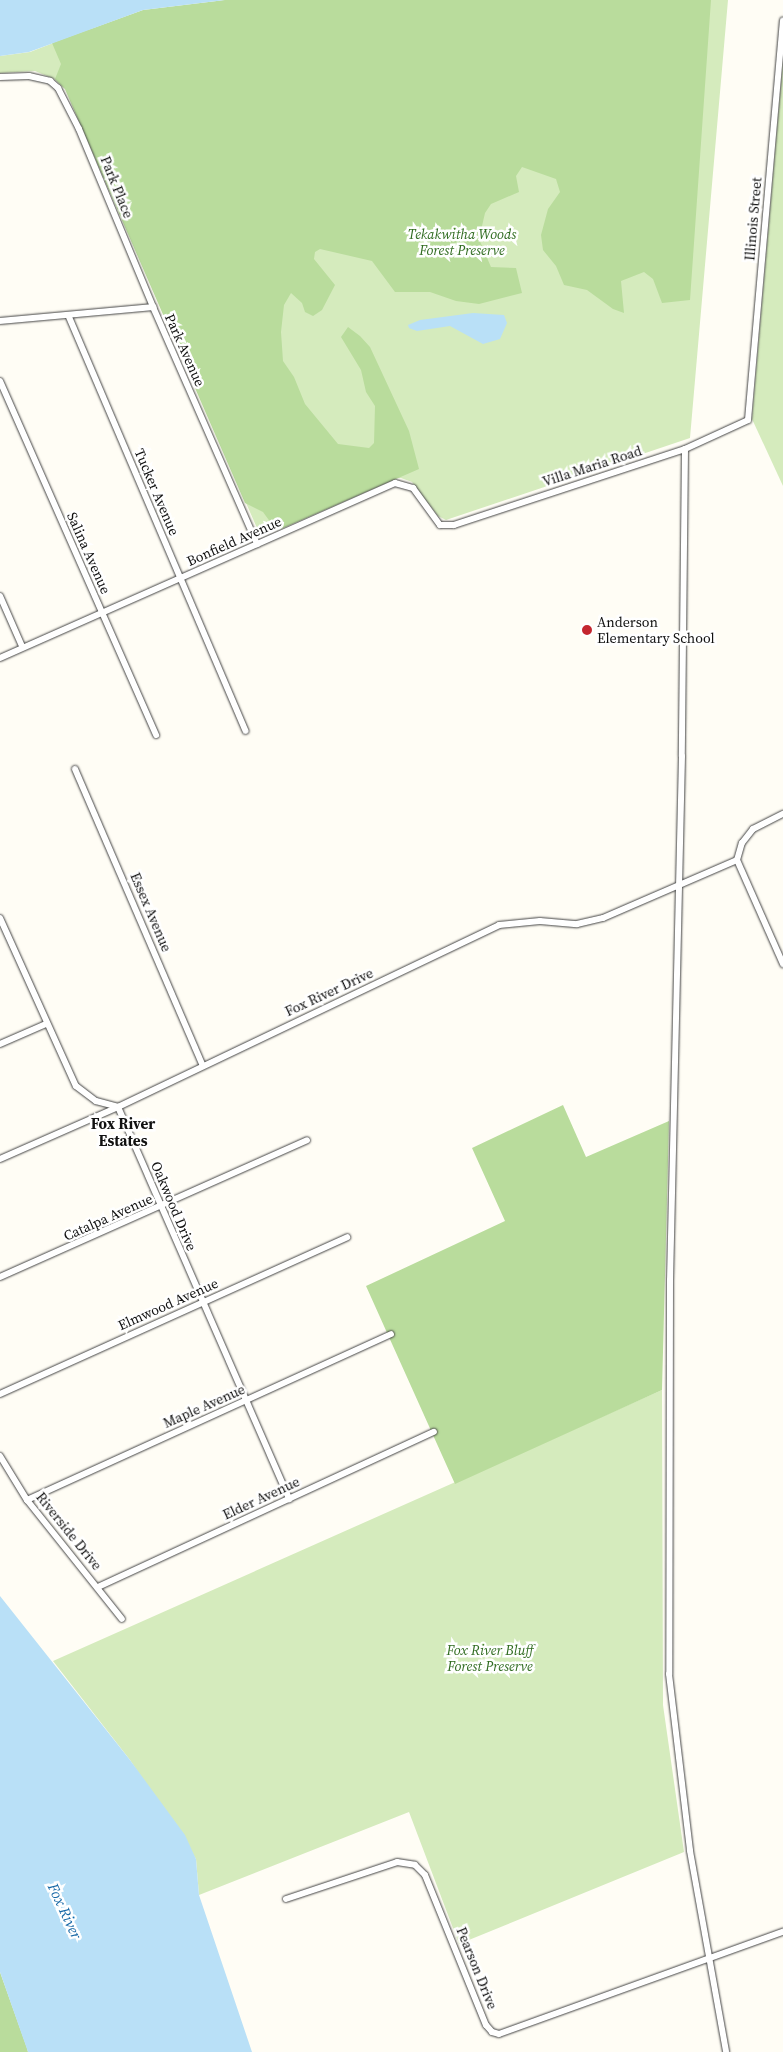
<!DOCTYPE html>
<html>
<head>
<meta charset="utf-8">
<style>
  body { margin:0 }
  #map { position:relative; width:783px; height:2052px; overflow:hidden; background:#fffdf5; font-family:"Source Serif 4",serif }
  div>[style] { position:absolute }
  .green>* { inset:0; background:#d5ebbd }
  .forest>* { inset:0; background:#b9dc9c }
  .water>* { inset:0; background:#b9e0f7 }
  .roads { filter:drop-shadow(0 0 1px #444) drop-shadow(0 0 1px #444) }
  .street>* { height:6px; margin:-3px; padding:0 3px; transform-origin:3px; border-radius:3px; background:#fff }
  .dots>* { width:14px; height:14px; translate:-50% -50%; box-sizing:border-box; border:2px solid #fff; border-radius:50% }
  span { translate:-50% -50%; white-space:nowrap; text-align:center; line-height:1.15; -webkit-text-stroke:5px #fff; paint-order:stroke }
  .street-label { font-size:14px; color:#111 }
  .park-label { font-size:14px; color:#2f6b1f; font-style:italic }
  .poi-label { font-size:14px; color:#111 }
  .left { translate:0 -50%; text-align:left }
  .neighbourhood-label { font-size:15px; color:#111; font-weight:700 }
  .water-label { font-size:15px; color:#1768a6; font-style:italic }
</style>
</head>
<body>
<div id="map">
  <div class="green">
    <i style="clip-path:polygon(225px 0,728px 0,690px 438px,446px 520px,438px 516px,412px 482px,401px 478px,392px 478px,274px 531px,257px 528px,65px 89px,54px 79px,35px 71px,0 73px,0 56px,30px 52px,87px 30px)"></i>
    <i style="clip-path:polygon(783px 60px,783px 486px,752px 419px)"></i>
    <i style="clip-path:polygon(662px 1390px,663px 1705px,684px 1852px,459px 1944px,409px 1812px,199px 1895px,196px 1859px,130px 1760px,53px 1661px)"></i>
  </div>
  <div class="forest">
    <i style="clip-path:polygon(225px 0,711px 0,690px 300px,662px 303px,653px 279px,644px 272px,621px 281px,624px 313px,613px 309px,587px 290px,564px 285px,556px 266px,543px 250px,541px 235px,548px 209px,560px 192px,556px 179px,522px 167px,516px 176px,519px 192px,491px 204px,485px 213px,479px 239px,491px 267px,516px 268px,522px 293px,479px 304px,456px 301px,430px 292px,395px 292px,372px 261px,320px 249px,315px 252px,314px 259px,335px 285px,322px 310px,313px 316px,305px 312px,302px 303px,291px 293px,284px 305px,281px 332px,283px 361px,294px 377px,305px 404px,338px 444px,369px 448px,374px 443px,375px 406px,366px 392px,361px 370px,341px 337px,348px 327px,360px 336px,370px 347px,409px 431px,419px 469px,281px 529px,271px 523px,263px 512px,245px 503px,65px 89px,55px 79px,61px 64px,52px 43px,143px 10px)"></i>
    <i style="clip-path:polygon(563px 1105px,586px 1157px,669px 1121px,662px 1390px,455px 1484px,366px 1286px,505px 1221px,472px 1148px)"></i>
    <i style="clip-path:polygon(0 1972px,27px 2048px,28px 2052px,0 2052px)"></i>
  </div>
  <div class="water">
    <i style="clip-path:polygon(0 0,225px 0,143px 10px,29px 52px,0 56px)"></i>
    <i style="clip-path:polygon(473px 313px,504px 315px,507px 323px,500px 339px,483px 344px,450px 326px,417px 331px,409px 328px,408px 325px,420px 320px)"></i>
    <i style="clip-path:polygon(0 1596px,130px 1760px,185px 1835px,196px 1859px,199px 1895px,252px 2052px,28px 2052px,0 1972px)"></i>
  </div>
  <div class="roads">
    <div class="street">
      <i style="left:0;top:77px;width:29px;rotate:-2deg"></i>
      <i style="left:29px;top:76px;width:22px;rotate:13deg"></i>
      <i style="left:50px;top:81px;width:11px;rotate:41deg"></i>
      <i style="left:58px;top:88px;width:46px;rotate:62.9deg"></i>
      <i style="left:79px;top:129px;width:193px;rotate:67.4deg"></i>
      <i style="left:69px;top:317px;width:450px;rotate:66.9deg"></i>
      <i style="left:0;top:321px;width:154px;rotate:-5.2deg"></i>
      <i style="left:153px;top:307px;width:259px;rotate:66.3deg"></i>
      <i style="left:0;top:381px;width:387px;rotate:66.2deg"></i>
      <i style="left:685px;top:449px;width:307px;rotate:90.6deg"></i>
      <i style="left:682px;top:756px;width:524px;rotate:91.31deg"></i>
      <i style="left:670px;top:1280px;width:394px;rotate:90.1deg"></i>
      <i style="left:669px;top:1674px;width:178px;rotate:83.2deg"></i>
      <i style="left:690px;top:1851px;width:204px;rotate:79.8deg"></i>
      <i style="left:0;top:596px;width:55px;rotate:66.3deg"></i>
      <i style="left:0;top:658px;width:432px;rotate:-23.9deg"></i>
      <i style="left:395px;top:483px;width:19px;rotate:16deg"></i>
      <i style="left:413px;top:488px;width:46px;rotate:53.9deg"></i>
      <i style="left:440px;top:525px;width:14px"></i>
      <i style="left:454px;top:525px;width:243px;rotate:-18.2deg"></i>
      <i style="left:685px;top:449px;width:69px;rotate:-24.7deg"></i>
      <i style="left:748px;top:420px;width:401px;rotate:-85deg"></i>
      <i style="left:75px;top:769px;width:323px;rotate:66.7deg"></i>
      <i style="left:737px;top:860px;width:114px;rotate:66.1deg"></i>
      <i style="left:0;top:918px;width:184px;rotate:65.7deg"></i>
      <i style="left:76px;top:1086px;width:25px;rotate:37deg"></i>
      <i style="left:96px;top:1101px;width:23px;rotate:15deg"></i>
      <i style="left:118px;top:1107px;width:428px;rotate:66.4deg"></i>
      <i style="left:0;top:1044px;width:50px;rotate:-23.5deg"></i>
      <i style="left:0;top:1159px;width:129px;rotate:-23.8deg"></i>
      <i style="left:118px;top:1107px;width:422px;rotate:-25.5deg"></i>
      <i style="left:499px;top:925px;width:41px;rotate:-5.6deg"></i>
      <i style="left:540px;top:921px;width:37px;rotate:5deg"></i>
      <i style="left:577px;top:924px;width:27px;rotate:-13deg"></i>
      <i style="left:603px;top:918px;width:146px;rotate:-23.4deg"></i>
      <i style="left:737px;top:860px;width:18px;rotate:-74deg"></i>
      <i style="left:742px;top:843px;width:18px;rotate:-52deg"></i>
      <i style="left:753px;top:829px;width:34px;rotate:-27deg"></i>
      <i style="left:0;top:1277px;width:336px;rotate:-24deg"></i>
      <i style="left:0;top:1394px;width:381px;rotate:-24.3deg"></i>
      <i style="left:0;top:1456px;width:52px;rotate:58.5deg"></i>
      <i style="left:27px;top:1500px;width:152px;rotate:51.4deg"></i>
      <i style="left:27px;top:1500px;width:400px;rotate:-24.5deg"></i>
      <i style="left:98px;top:1587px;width:370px;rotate:-24.8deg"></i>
      <i style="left:286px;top:1899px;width:117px;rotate:-18.4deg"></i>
      <i style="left:397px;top:1862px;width:18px;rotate:9deg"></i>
      <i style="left:415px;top:1865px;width:14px;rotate:45deg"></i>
      <i style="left:425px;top:1875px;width:162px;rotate:67.9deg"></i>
      <i style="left:486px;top:2025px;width:9px;rotate:49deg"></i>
      <i style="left:492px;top:2032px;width:7px;rotate:16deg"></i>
      <i style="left:499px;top:2034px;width:302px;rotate:-19.8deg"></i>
    </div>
  </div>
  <div class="dots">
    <i style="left:587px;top:630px;background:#c4262e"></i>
  </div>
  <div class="street-label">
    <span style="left:117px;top:187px;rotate:68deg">Park Place</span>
    <span style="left:753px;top:219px;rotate:-85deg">Illinois Street</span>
    <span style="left:185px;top:350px;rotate:66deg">Park Avenue</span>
    <span style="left:592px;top:466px;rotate:-18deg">Villa Maria Road</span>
    <span style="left:157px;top:492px;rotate:67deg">Tucker Avenue</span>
    <span style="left:234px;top:541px;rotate:-24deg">Bonfield Avenue</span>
    <span style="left:89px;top:553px;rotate:66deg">Salina Avenue</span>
    <span style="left:151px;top:912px;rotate:67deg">Essex Avenue</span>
    <span style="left:329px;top:992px;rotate:-25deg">Fox River Drive</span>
    <span style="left:174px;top:1206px;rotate:67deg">Oakwood Drive</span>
    <span style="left:108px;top:1217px;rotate:-24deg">Catalpa Avenue</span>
    <span style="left:168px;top:1304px;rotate:-24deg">Elmwood Avenue</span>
    <span style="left:204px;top:1406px;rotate:-24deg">Maple Avenue</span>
    <span style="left:261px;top:1498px;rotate:-25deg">Elder Avenue</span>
    <span style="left:69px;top:1531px;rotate:51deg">Riverside Drive</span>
    <span style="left:477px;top:1968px;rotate:68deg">Pearson Drive</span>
  </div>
  <div class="park-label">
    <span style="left:462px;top:242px">Tekakwitha Woods<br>Forest Preserve</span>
    <span style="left:490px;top:1658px">Fox River Bluff<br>Forest Preserve</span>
  </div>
  <div class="poi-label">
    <span class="left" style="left:597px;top:630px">Anderson<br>Elementary School</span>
  </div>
  <div class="neighbourhood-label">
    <span style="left:123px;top:1132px">Fox River<br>Estates</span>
  </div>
  <div class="water-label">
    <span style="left:65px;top:1911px;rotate:65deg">Fox River</span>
  </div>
</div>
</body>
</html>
